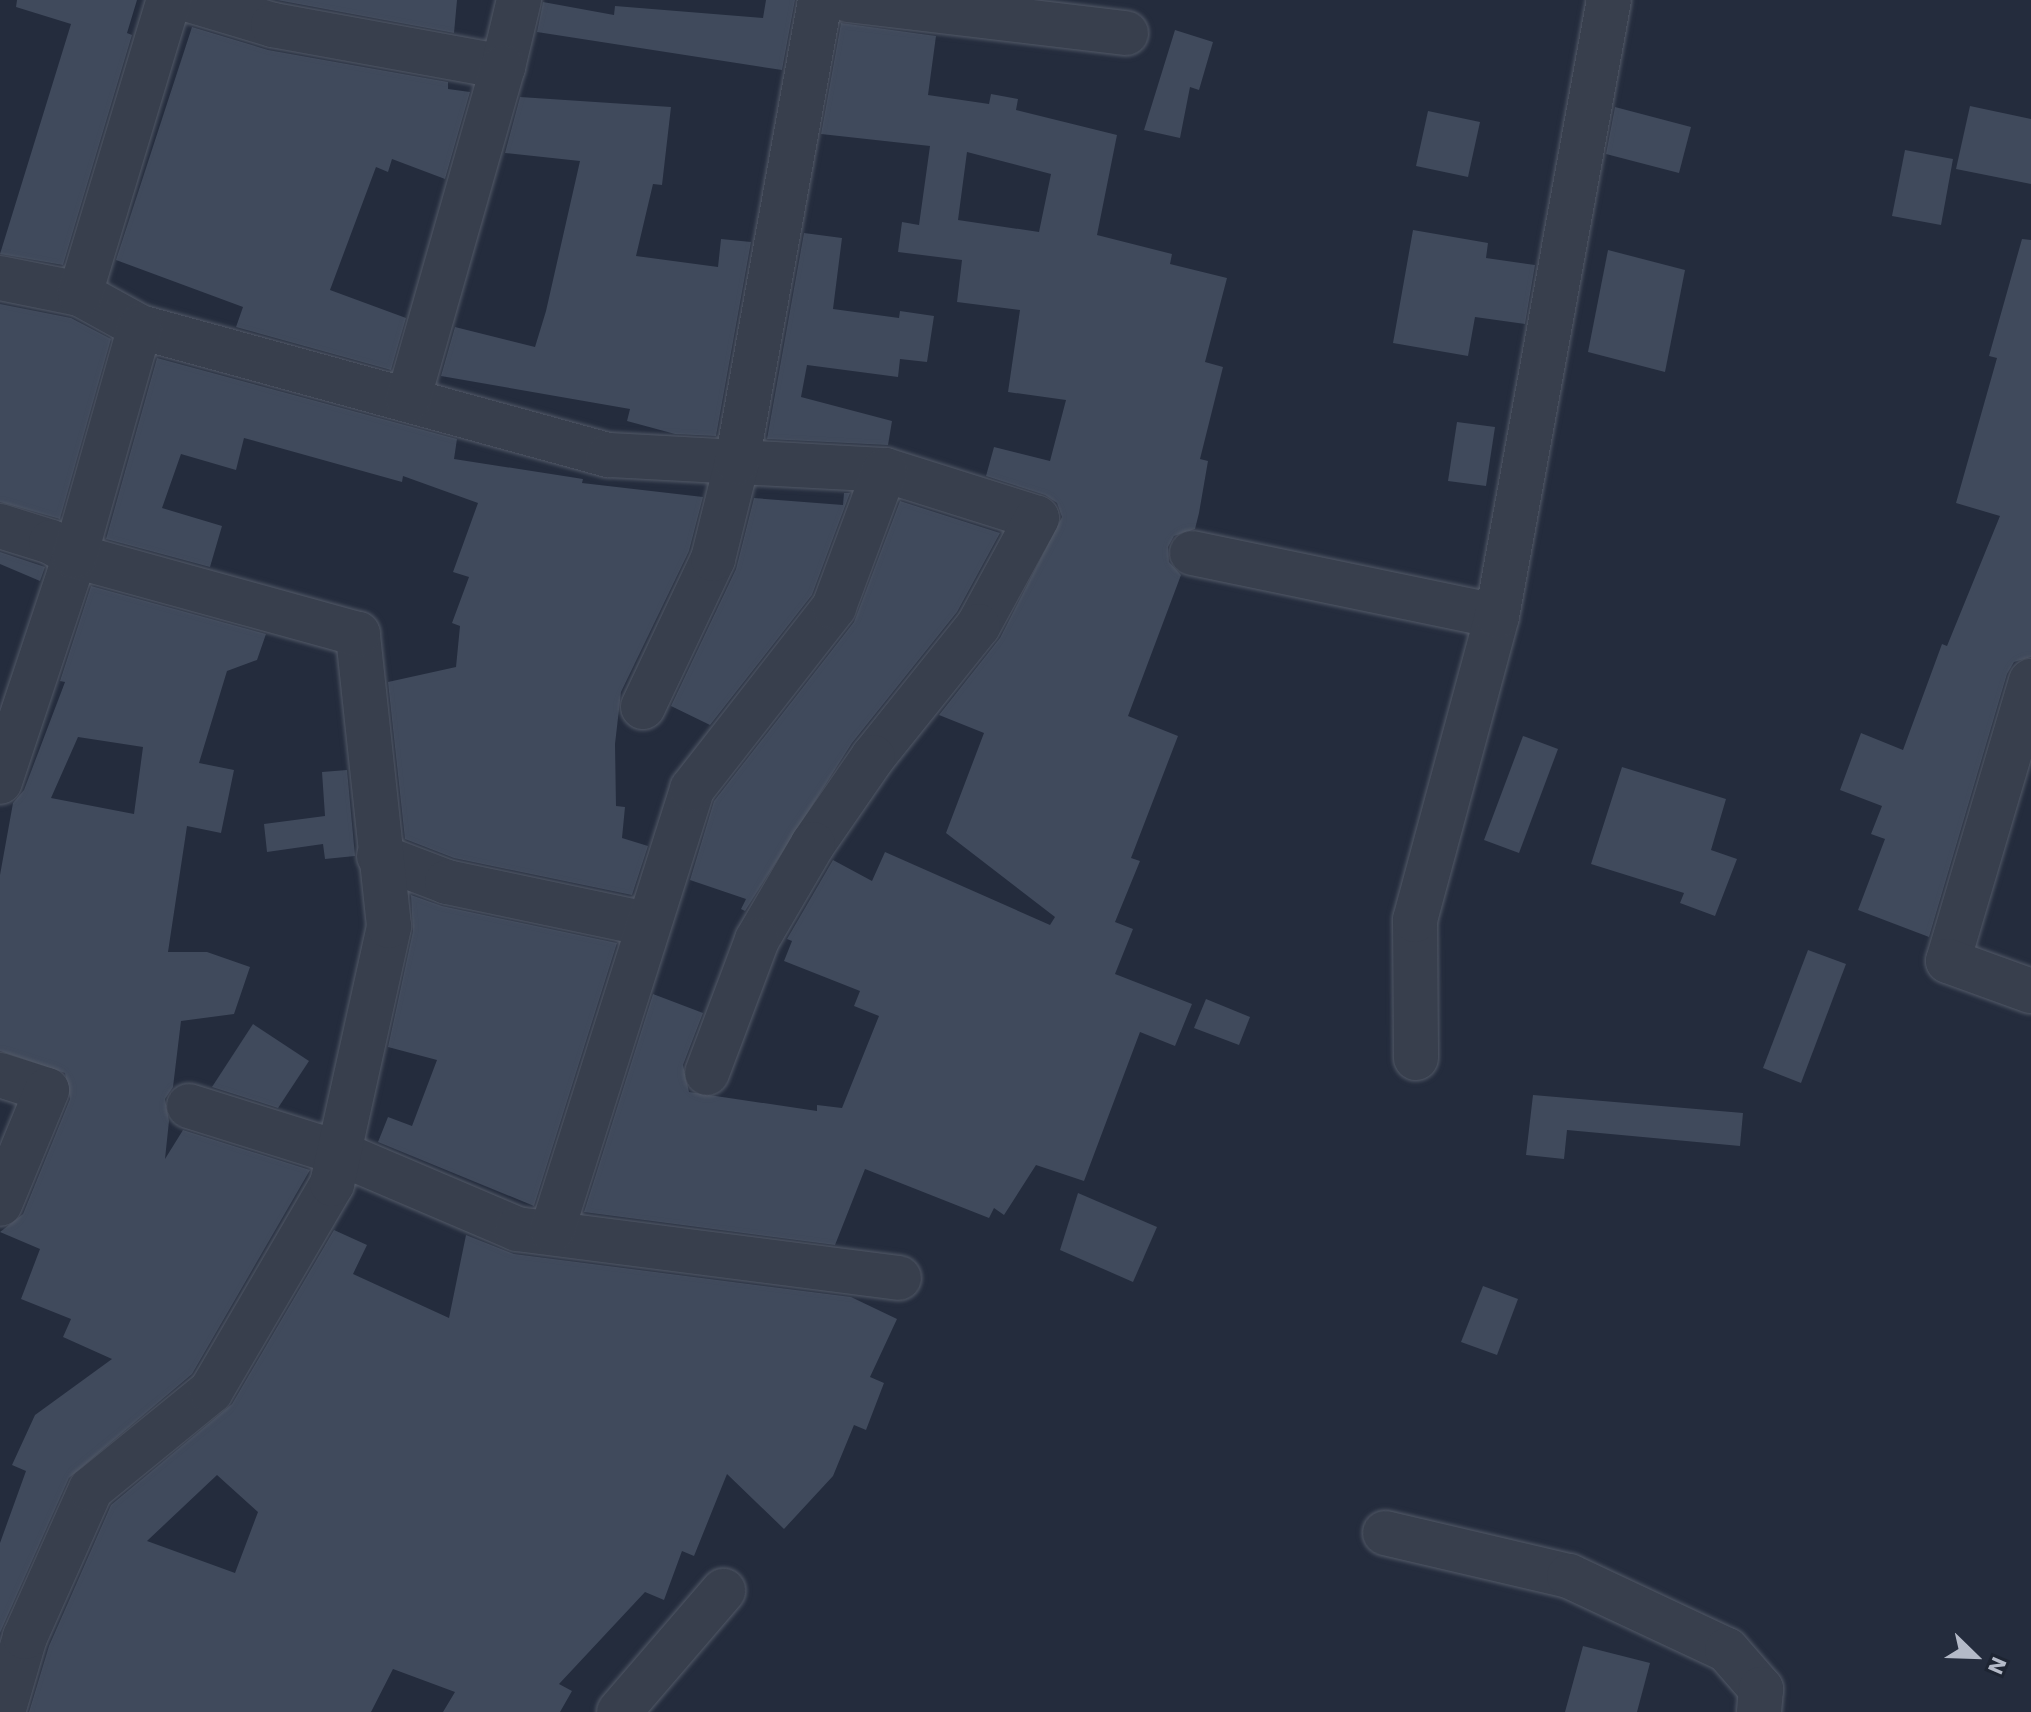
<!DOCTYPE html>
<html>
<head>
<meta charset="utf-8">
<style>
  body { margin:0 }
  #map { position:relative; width:2031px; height:1712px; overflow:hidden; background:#242c3d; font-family:"Work Sans",sans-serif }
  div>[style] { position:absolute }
  .building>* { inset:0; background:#404a5c }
  .roads { filter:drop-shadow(0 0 2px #535a68) drop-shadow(0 0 2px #535a68) }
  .minor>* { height:44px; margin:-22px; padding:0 22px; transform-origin:22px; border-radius:22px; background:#383f4d }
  span { translate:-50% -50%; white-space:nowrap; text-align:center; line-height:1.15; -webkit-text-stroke:8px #1d2432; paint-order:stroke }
  .north { position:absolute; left:1935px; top:1616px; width:80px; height:80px; -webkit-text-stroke:6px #1d2432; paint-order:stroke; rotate:113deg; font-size:22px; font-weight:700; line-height:32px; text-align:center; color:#b4bac8 }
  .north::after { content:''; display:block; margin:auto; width:28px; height:36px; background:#b4bac8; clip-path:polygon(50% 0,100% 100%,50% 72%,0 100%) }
</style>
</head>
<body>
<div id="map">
  <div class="building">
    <i style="clip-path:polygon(17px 0,137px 0,127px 33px,132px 35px,63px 265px,0 254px,71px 24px,16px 7px)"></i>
    <i style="clip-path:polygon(277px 0,457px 0,454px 33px)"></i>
    <i style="clip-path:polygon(766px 0,795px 0,782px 70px,537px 32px,543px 2px,614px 15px,615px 6px,763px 18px)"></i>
    <i style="clip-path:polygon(evenodd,841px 23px,936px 36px,928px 95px,989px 104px,991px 94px,1018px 99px,1016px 110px,1117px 135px,1097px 235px,1172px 254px,1170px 264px,1227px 278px,1205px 362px,1223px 367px,1200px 459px,1208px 461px,1199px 513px,1195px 529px,1174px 536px,1168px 547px,1169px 562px,1181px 575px,1128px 716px,1178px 736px,1131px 858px,1140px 861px,1115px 922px,1133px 929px,1115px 974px,1192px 1004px,1175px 1046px,1140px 1032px,1084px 1181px,1036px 1165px,1004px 1215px,994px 1208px,989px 1218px,865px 1169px,835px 1245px,584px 1212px,653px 994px,703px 1013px,683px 1065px,689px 1092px,817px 1111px,817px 1105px,842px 1108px,879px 1016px,854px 1006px,860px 991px,784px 961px,792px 941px,787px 939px,833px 860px,872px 881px,885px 852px,1050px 925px,1055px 917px,946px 833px,984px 733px,939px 715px,1000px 638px,1062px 517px,1057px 503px,1045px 495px,986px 476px,994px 447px,1050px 461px,1066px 400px,1008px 392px,1020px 310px,957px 302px,962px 260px,898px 252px,902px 222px,919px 225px,930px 146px,821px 134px,841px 23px,967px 152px,1051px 174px,1039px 232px,958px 220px,967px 152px)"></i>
    <i style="clip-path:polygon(192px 27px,268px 50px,448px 82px,448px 89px,470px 92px,445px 179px,392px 159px,388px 172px,376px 167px,330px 290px,406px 318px,391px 370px,236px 327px,243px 307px,116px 260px)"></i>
    <i style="clip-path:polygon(1175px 30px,1213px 42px,1199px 90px,1190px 87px,1180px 138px,1144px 130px)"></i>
    <i style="clip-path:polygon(520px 97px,671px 107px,662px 185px,653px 184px,636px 256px,718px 267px,721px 239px,751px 242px,716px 436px,675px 434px,627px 421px,630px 409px,441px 376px,455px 327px,535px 347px,546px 311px,580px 161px,505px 153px)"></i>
    <i style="clip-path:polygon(1970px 106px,2031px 119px,2031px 184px,1956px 169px)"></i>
    <i style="clip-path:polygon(1615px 107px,1691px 127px,1679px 173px,1606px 154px)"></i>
    <i style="clip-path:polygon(1428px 111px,1480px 122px,1468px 177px,1416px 166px)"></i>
    <i style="clip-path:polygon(1905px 150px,1953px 159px,1941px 225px,1892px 216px)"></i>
    <i style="clip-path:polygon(1413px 230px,1488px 243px,1486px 258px,1535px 265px,1525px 324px,1475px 317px,1468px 356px,1393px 343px)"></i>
    <i style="clip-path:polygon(804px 233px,842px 238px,833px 309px,899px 318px,900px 311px,934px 316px,927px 362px,900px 359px,898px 377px,807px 365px,801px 397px,892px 421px,888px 445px,767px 439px)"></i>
    <i style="clip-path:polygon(2022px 239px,2031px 240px,2031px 657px,2014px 662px,2007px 674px,1929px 937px,1858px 910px,1885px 839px,1871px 834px,1882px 806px,1840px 790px,1861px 733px,1903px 750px,1942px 644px,1947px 646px,2000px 516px,1956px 503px,1997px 358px,1989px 356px)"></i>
    <i style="clip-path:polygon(1608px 250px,1685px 270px,1665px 372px,1588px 352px)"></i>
    <i style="clip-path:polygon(0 304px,71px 318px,111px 339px,60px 519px,0 502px)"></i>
    <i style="clip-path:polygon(157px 358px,457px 439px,454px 459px,583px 479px,582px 483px,703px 497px,689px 551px,621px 692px,615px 744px,616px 806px,625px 807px,622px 838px,648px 846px,632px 895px,454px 858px,405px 839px,388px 682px,456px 667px,460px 626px,452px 623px,469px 577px,453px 572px,478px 503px,403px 476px,402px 482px,244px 438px,236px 470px,181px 454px,162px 508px,222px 526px,210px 567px,106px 539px)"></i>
    <i style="clip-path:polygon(1457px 422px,1495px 427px,1486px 486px,1448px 481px)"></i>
    <i style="clip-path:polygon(844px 493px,850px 493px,812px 595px,710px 725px,671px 706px,736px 569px,754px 498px,843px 505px)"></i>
    <i style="clip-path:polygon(900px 501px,1000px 533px,957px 612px,852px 743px,745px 911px,741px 909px,746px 899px,690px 880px,714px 801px,854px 622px)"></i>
    <i style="clip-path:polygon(0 552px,45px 567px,40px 581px,0 564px)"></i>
    <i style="clip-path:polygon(evenodd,91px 586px,266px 634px,257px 660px,227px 671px,199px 763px,234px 770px,221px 833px,187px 826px,168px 952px,207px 952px,250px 967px,234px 1014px,181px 1021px,173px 1087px,165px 1099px,169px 1121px,165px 1159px,183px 1130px,310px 1170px,192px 1374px,69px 1478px,0 1633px,0 1543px,26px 1471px,12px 1465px,35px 1415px,112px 1359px,63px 1337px,71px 1319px,21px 1299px,40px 1249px,0 1232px,23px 1214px,70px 1099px,65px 1073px,0 1051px,0 875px,13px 803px,24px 790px,65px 682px,60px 681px,91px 586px,78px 737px,143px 747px,134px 814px,51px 798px,78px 737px)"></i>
    <i style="clip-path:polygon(1523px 736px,1558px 749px,1519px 853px,1484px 840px)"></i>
    <i style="clip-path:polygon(1622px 767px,1726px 799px,1711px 850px,1737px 859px,1715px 916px,1680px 903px,1684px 893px,1591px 864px)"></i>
    <i style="clip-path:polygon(347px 770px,355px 856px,325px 859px,323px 844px,267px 852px,264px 824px,325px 816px,322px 772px)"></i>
    <i style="clip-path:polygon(411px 895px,442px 906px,617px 943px,534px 1206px,378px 1142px,388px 1117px,412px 1126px,437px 1060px,388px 1047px,413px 931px)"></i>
    <i style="clip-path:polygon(1808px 950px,1846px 964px,1801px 1083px,1763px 1068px)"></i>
    <i style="clip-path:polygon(1206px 999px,1250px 1017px,1239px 1045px,1194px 1028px)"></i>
    <i style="clip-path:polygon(253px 1024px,309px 1061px,278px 1108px,212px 1087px)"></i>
    <i style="clip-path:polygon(1533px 1095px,1743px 1113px,1740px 1146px,1567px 1130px,1564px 1159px,1526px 1155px)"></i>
    <i style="clip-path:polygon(1078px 1193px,1157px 1227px,1133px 1282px,1060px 1250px)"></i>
    <i style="clip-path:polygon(evenodd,334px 1230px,367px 1245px,353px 1274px,449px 1318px,466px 1235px,514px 1254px,851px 1297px,897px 1319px,870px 1377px,884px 1383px,866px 1430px,854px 1425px,833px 1476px,784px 1529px,727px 1474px,694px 1556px,682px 1551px,664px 1600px,645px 1592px,559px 1684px,572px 1691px,560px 1712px,443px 1712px,455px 1692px,393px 1669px,371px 1712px,29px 1712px,49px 1646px,111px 1505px,232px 1404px,334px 1230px,217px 1475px,258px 1512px,235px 1573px,147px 1541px,217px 1475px)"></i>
    <i style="clip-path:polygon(1483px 1286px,1518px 1299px,1497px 1355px,1461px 1342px)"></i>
    <i style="clip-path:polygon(1583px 1646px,1650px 1663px,1637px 1712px,1565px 1712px)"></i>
  </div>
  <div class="roads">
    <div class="minor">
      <i style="left:189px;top:0;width:88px;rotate:16.6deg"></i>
      <i style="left:273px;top:25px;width:234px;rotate:10.3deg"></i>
      <i style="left:503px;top:67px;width:69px;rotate:-76.6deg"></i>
      <i style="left:848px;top:0;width:280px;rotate:6.8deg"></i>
      <i style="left:0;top:278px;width:82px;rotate:11.3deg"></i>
      <i style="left:80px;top:294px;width:68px;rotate:28.8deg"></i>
      <i style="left:140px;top:327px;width:486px;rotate:15.3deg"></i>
      <i style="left:609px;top:455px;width:276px;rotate:3.1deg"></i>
      <i style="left:885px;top:470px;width:159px;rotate:17.5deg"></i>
      <i style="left:1037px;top:518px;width:123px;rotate:118.6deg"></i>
      <i style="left:978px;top:626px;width:168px;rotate:128.7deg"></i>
      <i style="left:873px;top:757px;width:106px;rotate:124.6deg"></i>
      <i style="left:813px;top:844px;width:111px;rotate:120.3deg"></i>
      <i style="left:757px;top:940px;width:142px;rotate:110.6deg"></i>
      <i style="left:80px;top:294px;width:307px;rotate:-73.2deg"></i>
      <i style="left:408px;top:400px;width:346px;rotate:-74.1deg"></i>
      <i style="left:0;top:526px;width:53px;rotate:17.4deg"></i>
      <i style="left:51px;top:542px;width:28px;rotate:30deg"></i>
      <i style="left:75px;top:556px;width:238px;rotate:108.4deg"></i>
      <i style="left:1192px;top:553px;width:311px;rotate:11.7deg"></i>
      <i style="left:2031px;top:681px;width:292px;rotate:106.5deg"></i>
      <i style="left:1948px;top:961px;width:88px;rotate:19.9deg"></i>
      <i style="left:643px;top:707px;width:164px;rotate:-64.7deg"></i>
      <i style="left:713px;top:559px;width:100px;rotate:-76.1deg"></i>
      <i style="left:737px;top:462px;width:469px;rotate:-79.8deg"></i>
      <i style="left:379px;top:856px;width:73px;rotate:20.9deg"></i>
      <i style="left:447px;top:882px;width:204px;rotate:11.9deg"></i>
      <i style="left:1416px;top:1058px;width:138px;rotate:-90.4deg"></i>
      <i style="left:1415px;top:920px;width:315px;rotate:-74.9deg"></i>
      <i style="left:1497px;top:616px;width:626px;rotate:-79.7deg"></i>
      <i style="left:0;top:1075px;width:49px;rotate:17.7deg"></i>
      <i style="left:47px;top:1090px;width:123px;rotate:112.4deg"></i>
      <i style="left:189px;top:1106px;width:157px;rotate:17.4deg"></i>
      <i style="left:339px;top:1153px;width:194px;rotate:23.1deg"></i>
      <i style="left:517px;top:1229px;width:385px;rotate:7.3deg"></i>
      <i style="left:552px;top:1231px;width:464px;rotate:-72.4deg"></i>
      <i style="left:692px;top:789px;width:231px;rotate:-52deg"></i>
      <i style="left:834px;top:607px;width:146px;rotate:-69.6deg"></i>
      <i style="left:1385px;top:1533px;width:189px;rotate:13.2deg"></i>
      <i style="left:1569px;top:1576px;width:174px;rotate:25.1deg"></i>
      <i style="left:1727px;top:1650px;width:52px;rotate:48.9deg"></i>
      <i style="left:1761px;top:1689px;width:23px;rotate:95deg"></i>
      <i style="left:3px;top:1712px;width:78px;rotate:-73.7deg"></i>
      <i style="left:25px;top:1637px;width:162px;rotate:-66deg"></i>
      <i style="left:91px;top:1489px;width:155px;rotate:-39.2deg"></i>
      <i style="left:211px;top:1391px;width:240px;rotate:-59.7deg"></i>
      <i style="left:332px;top:1184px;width:264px;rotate:-77.5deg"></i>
      <i style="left:389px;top:926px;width:294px;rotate:-96.1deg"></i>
      <i style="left:358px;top:634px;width:294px;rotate:-164.6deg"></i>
      <i style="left:75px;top:556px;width:238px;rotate:-74.2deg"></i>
      <i style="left:619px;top:1712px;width:160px;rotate:-49.3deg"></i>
    </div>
  </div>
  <div class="north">N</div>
</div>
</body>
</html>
